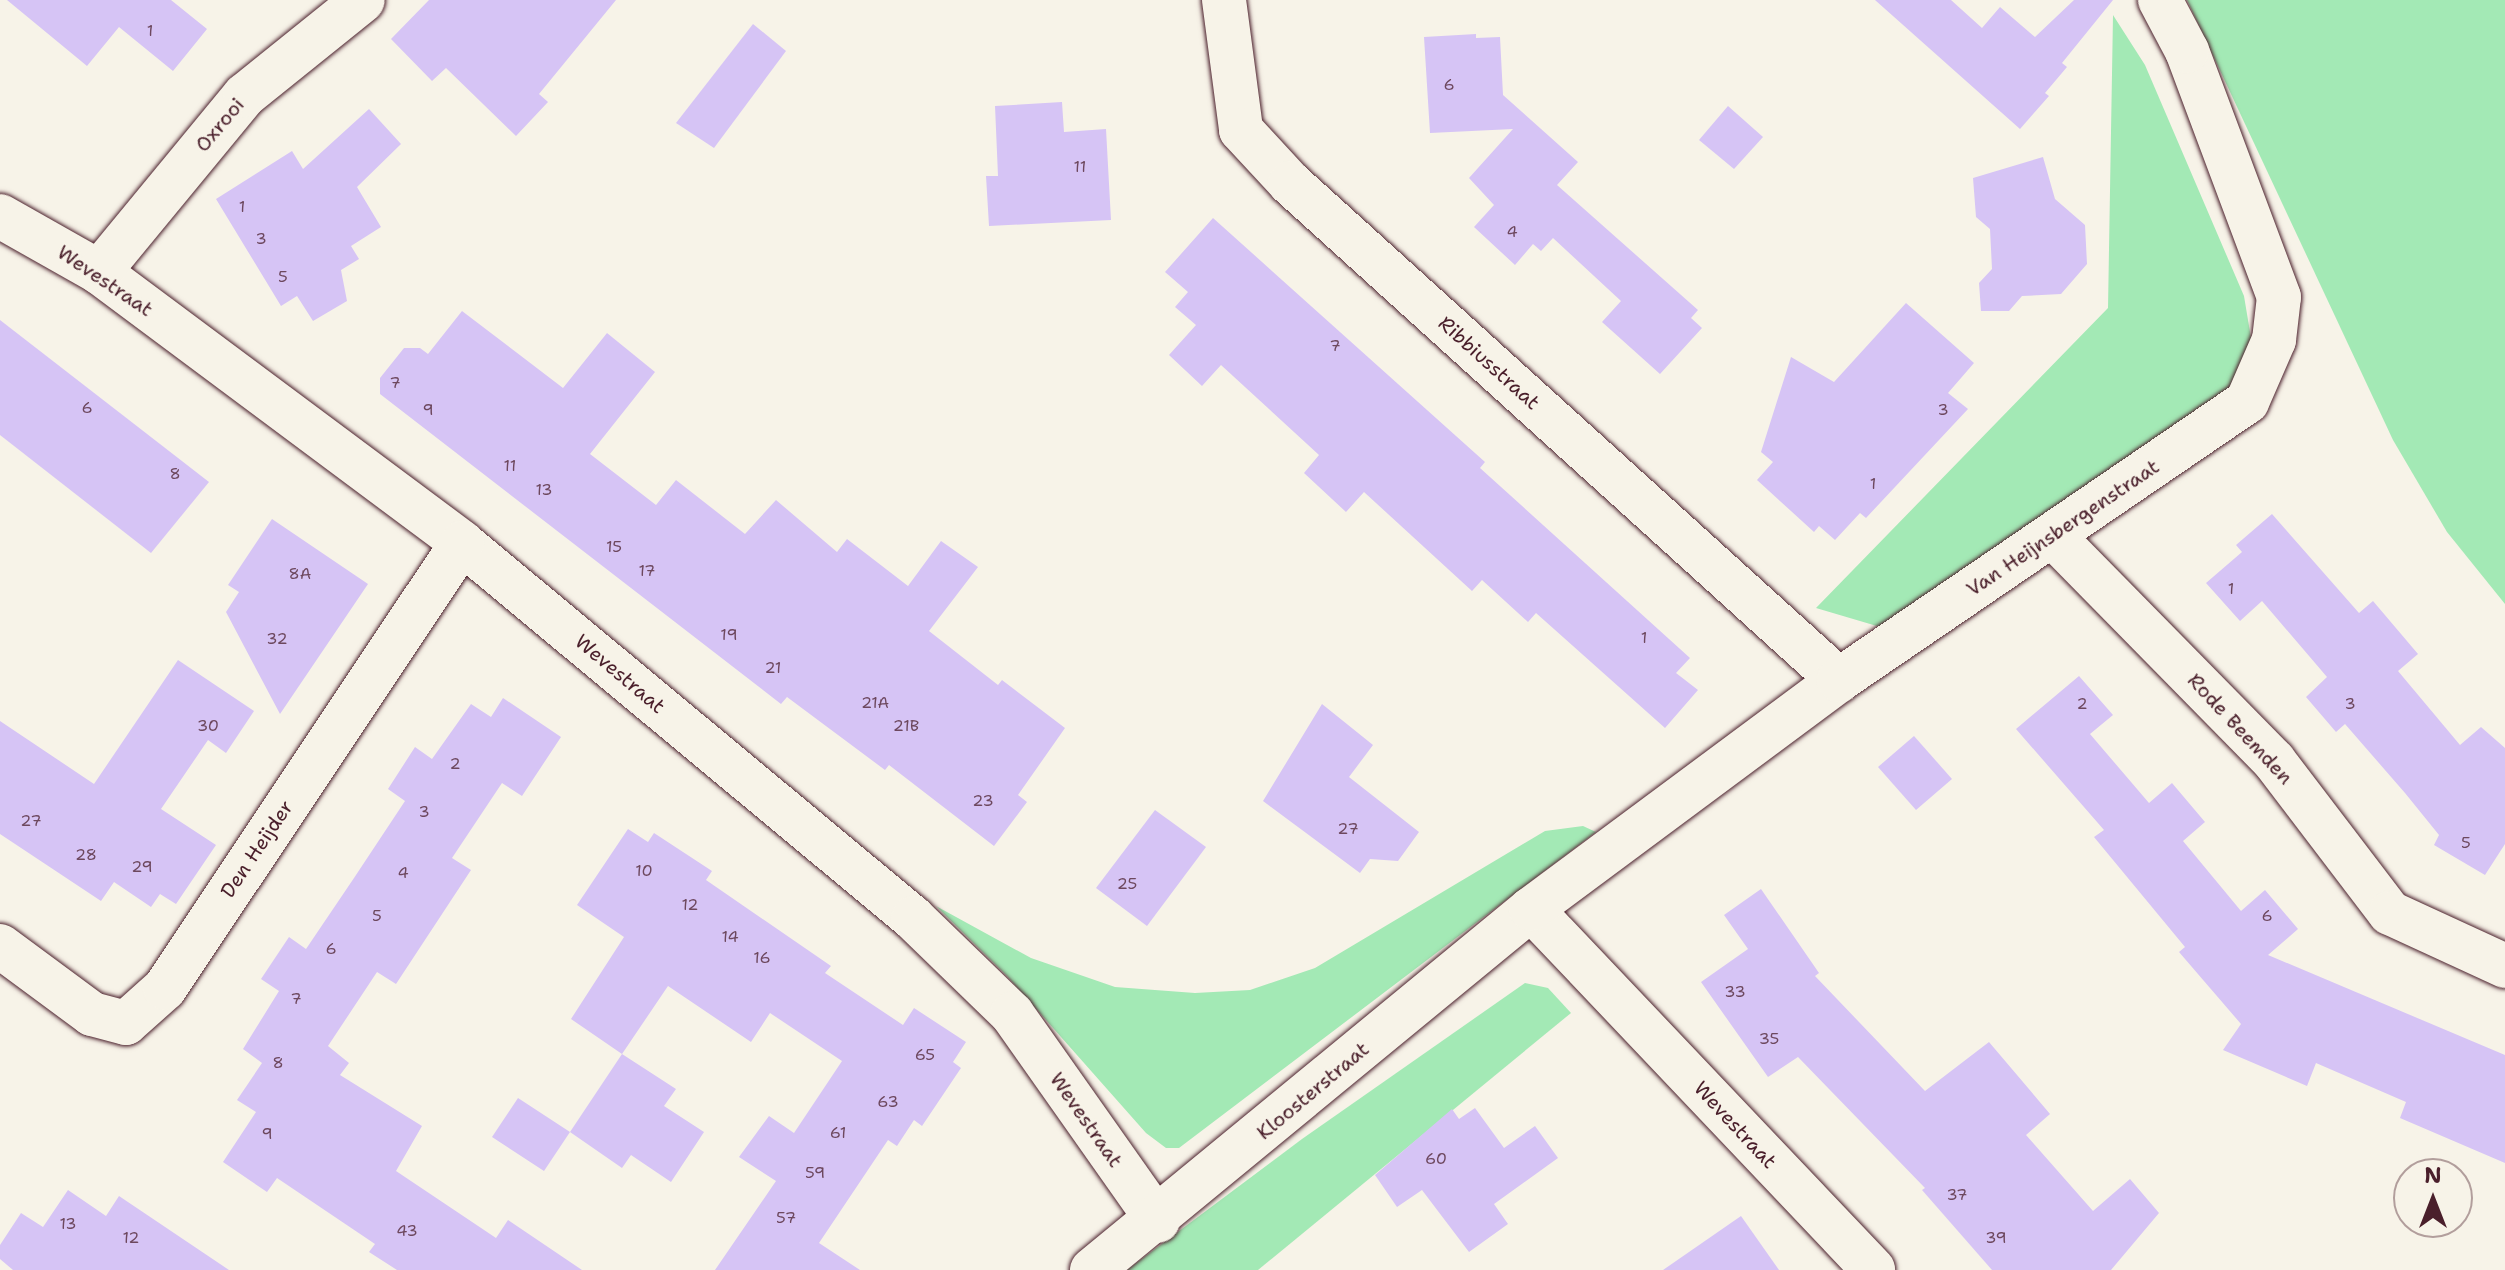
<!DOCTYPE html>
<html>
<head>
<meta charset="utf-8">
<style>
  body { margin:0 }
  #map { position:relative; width:2505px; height:1270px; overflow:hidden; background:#f7f3e8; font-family:"Shantell Sans",sans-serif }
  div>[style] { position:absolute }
  .green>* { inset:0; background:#a3e9b5 }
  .building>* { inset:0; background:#d6c4f5 }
  .roads { filter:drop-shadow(0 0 2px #4a1f2b) drop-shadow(0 0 2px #4a1f2b) }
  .minor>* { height:44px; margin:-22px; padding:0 22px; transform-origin:22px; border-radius:22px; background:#f7f3e8 }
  span { translate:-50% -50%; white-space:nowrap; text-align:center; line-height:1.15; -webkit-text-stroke:6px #f7f3e8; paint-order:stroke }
  .number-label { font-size:16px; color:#6d485e }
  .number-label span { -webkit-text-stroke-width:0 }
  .street-label { font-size:20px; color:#4a1f2b }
  .north { position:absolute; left:2393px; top:1158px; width:80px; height:80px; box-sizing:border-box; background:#f7f3e8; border:2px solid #b29e9c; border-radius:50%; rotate:0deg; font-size:22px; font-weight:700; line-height:32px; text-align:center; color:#4a1f2b }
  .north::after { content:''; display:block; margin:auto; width:28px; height:36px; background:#4a1f2b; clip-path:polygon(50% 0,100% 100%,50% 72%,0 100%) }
</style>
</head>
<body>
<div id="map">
  <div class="green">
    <i style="clip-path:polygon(2187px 0,2505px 0,2505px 604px,2447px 532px,2393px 440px)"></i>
    <i style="clip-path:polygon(2113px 15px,2145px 65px,2244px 296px,2252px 344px,2246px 377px,1887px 629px,1816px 608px,2108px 308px)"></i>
    <i style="clip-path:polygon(1583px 826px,1596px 832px,1179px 1148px,1166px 1148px,1146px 1133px,1007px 976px,936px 906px,1031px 958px,1115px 987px,1195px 993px,1250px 990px,1315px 968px,1545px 831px)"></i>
    <i style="clip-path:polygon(1525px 983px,1548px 988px,1571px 1013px,1258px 1270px,1127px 1270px,1302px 1139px)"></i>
  </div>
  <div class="building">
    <i style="clip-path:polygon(7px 0,171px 0,207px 29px,173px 71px,119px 27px,87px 66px)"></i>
    <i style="clip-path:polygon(429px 0,616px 0,539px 94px,548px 102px,516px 136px,446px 68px,432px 81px,391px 39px)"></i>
    <i style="clip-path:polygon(1875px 0,1951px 0,1982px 28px,2000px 7px,2035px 37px,2074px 0,2113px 0,2062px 63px,2067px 67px,2045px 93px,2049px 96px,2020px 129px)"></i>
    <i style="clip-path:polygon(753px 24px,786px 51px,714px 148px,676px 123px)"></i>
    <i style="clip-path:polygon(1476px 34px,1476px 38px,1500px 37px,1503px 95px,1578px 162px,1557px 185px,1698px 310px,1691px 318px,1702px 328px,1660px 374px,1602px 322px,1621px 301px,1553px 238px,1541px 251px,1533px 244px,1515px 265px,1474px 227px,1494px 205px,1469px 178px,1513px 129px,1430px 133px,1424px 37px)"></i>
    <i style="clip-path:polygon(1062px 102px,1064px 132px,1106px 129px,1111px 220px,989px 226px,986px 176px,998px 176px,995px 106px)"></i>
    <i style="clip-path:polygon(1728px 106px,1763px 137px,1734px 169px,1699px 140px)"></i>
    <i style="clip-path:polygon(369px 109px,401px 144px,357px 187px,381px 227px,351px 246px,359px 259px,341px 270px,347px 301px,313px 321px,297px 296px,281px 306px,216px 199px,292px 151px,303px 169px)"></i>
    <i style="clip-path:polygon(2043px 157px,2055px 199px,2085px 225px,2087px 264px,2061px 294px,2022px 296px,2009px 311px,1981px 311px,1979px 283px,1992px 269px,1990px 229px,1976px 217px,1973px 178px)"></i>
    <i style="clip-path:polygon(1213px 218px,1485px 462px,1480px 468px,1690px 658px,1676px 673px,1698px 690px,1665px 728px,1536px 613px,1528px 622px,1482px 580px,1472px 591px,1364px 492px,1346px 512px,1304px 473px,1319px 455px,1221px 365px,1202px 386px,1169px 355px,1196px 325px,1175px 307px,1188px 292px,1165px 272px)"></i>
    <i style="clip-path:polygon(1906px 303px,1974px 363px,1948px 393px,1968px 409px,1866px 518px,1860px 513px,1835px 540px,1819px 526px,1814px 532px,1757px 480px,1773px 462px,1761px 452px,1791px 357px,1834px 382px)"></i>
    <i style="clip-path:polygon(462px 311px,563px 388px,607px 333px,655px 372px,590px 454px,656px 505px,676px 480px,745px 534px,776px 500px,837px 552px,847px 539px,908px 586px,941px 541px,978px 567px,929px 631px,998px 685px,1002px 680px,1065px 728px,1018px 795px,1027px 802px,994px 846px,889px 765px,885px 770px,787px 697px,781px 704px,380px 394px,380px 378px,404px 348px,420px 348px,428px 354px)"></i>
    <i style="clip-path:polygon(0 320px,209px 482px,151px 553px,0 435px)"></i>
    <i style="clip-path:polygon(2272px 514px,2359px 613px,2373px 601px,2418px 654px,2398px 671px,2460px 745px,2481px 727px,2505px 748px,2505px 844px,2485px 875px,2434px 845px,2439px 835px,2405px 793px,2345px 724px,2336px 732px,2306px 697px,2327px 677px,2262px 601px,2240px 621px,2206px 583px,2242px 552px,2236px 545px)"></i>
    <i style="clip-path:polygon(272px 519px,368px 584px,280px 714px,226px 612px,239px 592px,228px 585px)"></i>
    <i style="clip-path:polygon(178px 660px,254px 711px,226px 753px,208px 740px,161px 809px,216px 845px,176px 904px,160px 894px,151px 907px,114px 882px,101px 901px,0 834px,0 721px,94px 784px)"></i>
    <i style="clip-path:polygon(2079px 676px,2113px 715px,2090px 734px,2149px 803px,2172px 783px,2205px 822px,2183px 841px,2241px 911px,2265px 890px,2298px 929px,2268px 955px,2505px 1055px,2505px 1163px,2400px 1118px,2406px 1102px,2316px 1063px,2307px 1086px,2223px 1050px,2241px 1024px,2179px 952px,2185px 947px,2094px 837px,2104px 830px,2016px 729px)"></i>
    <i style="clip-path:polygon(503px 698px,561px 737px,522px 796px,502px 783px,452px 858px,471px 870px,396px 984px,377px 972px,328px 1046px,349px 1063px,340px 1075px,422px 1126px,396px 1171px,496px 1238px,508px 1220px,582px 1270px,397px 1270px,369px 1252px,375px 1244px,277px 1178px,267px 1192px,223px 1162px,256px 1112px,237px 1100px,262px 1063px,243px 1049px,279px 991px,261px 979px,289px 937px,306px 949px,354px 878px,405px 801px,388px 789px,415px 747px,432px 759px,471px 704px,491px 717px)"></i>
    <i style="clip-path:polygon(1322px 704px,1373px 745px,1349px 777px,1419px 832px,1398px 861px,1370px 859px,1360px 873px,1263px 801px)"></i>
    <i style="clip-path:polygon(1914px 736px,1952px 779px,1916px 810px,1878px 767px)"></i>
    <i style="clip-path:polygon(1155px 810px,1206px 847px,1147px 926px,1096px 888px)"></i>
    <i style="clip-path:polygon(628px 829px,648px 842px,654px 833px,712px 871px,706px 880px,831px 966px,825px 973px,903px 1025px,914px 1008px,966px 1042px,953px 1062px,961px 1068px,922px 1126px,914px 1120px,897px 1146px,888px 1140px,819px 1243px,860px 1270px,715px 1270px,776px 1181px,739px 1157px,769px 1116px,794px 1133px,842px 1061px,770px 1013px,751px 1042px,668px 986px,622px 1054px,676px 1089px,664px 1106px,704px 1132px,671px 1182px,631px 1155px,622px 1168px,570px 1132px,544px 1171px,492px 1137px,518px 1098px,570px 1132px,622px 1054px,571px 1019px,624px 937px,577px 905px)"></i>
    <i style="clip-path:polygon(1761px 889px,1819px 973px,1815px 976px,1925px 1091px,1989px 1042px,2050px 1114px,2026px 1135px,2093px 1211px,2130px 1179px,2159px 1213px,2111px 1270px,1992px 1270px,1922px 1190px,1925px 1188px,1798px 1057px,1768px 1077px,1701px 982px,1748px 949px,1724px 915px)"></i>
    <i style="clip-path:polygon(1475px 1108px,1504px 1148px,1535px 1126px,1558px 1158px,1494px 1204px,1508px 1224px,1469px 1252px,1422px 1190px,1397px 1207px,1375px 1175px,1452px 1109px,1459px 1119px)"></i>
    <i style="clip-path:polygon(68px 1190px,106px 1216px,119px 1196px,229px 1270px,13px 1270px,0 1259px,0 1245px,21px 1213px,43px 1227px)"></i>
    <i style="clip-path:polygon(1741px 1216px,1779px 1270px,1663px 1270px)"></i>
  </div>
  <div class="roads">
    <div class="minor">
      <i style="left:1224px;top:0;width:131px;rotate:82.5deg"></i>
      <i style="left:1241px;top:130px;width:72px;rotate:47.2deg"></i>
      <i style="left:1290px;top:183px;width:741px;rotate:42.15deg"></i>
      <i style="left:0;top:216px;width:114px;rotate:29.5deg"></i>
      <i style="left:99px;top:272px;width:453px;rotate:36.7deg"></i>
      <i style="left:462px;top:543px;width:587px;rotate:39.74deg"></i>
      <i style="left:913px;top:918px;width:138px;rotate:44.1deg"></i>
      <i style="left:1012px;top:1014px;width:253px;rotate:54.8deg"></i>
      <i style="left:99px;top:272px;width:229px;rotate:-50.5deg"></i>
      <i style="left:245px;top:95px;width:151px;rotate:-38.8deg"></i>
      <i style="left:2053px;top:536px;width:315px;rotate:45.5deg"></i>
      <i style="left:2274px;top:761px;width:191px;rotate:52.7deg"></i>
      <i style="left:2390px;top:913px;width:127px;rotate:24.7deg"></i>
      <i style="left:1531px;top:909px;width:497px;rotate:46.5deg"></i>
      <i style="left:0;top:946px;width:114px;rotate:36.5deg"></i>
      <i style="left:92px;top:1014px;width:35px;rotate:15deg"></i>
      <i style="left:126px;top:1023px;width:52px;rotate:-41.9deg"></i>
      <i style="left:165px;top:988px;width:535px;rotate:-56.28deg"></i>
      <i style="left:1092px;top:1270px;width:568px;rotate:-39.43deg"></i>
      <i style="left:1531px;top:909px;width:384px;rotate:-36.6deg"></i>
      <i style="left:1839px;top:680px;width:494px;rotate:-34.3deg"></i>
      <i style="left:2247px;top:402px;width:68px;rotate:-66.5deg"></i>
      <i style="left:2274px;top:340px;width:43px;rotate:-83.4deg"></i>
      <i style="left:2279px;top:297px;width:263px;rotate:-110.5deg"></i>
      <i style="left:2187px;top:51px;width:58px;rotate:-117.9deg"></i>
    </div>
  </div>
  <div class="number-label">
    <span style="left:150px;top:31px">1</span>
    <span style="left:1449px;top:85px">6</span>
    <span style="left:1080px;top:167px">11</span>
    <span style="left:242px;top:207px">1</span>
    <span style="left:1512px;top:232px">4</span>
    <span style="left:261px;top:239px">3</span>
    <span style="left:283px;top:277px">5</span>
    <span style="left:1335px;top:346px">7</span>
    <span style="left:395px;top:383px">7</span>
    <span style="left:87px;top:408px">6</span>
    <span style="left:428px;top:410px">9</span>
    <span style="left:1943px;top:410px">3</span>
    <span style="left:510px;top:466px">11</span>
    <span style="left:175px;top:474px">8</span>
    <span style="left:1873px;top:484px">1</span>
    <span style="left:544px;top:490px">13</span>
    <span style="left:614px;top:547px">15</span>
    <span style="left:647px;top:571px">17</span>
    <span style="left:300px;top:574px">8A</span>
    <span style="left:2231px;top:589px">1</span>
    <span style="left:729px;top:635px">19</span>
    <span style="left:1644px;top:638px">1</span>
    <span style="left:277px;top:639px">32</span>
    <span style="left:773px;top:668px">21</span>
    <span style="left:875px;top:703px">21A</span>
    <span style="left:2082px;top:704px">2</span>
    <span style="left:2350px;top:704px">3</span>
    <span style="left:208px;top:726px">30</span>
    <span style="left:906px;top:726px">21B</span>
    <span style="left:455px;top:764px">2</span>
    <span style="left:983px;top:801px">23</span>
    <span style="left:424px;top:812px">3</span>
    <span style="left:31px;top:821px">27</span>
    <span style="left:1348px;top:829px">27</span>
    <span style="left:2466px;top:843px">5</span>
    <span style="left:86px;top:855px">28</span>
    <span style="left:142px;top:867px">29</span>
    <span style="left:644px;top:871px">10</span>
    <span style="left:403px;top:873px">4</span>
    <span style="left:1127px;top:884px">25</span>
    <span style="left:690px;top:905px">12</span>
    <span style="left:377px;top:916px">5</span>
    <span style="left:2267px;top:916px">6</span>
    <span style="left:730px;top:937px">14</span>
    <span style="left:331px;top:949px">6</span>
    <span style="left:762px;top:958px">16</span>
    <span style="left:1735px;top:992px">33</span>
    <span style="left:296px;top:999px">7</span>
    <span style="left:1769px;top:1039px">35</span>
    <span style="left:925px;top:1055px">65</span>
    <span style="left:278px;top:1063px">8</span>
    <span style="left:888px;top:1102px">63</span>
    <span style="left:838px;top:1133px">61</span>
    <span style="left:267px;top:1134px">9</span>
    <span style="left:1436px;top:1159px">60</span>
    <span style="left:815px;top:1173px">59</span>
    <span style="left:1957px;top:1195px">37</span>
    <span style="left:786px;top:1218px">57</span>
    <span style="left:68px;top:1224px">13</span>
    <span style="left:407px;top:1231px">43</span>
    <span style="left:131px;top:1238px">12</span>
    <span style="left:1996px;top:1238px">39</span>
  </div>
  <div class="street-label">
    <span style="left:220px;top:125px;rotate:-50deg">Oxrooi</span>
    <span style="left:105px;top:281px;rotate:34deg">Wevestraat</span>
    <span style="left:1489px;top:363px;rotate:42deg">Ribbiusstraat</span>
    <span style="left:2063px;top:528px;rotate:-34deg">Van Heijnsbergenstraat</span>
    <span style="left:620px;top:674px;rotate:40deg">Wevestraat</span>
    <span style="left:2240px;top:729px;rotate:47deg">Rode Beemden</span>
    <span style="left:257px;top:849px;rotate:-56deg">Den Heijder</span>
    <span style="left:1313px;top:1091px;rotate:-40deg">Kloosterstraat</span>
    <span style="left:1086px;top:1120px;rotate:55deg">Wevestraat</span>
    <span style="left:1735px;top:1125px;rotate:47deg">Wevestraat</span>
  </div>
  <div class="north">N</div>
</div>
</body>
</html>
